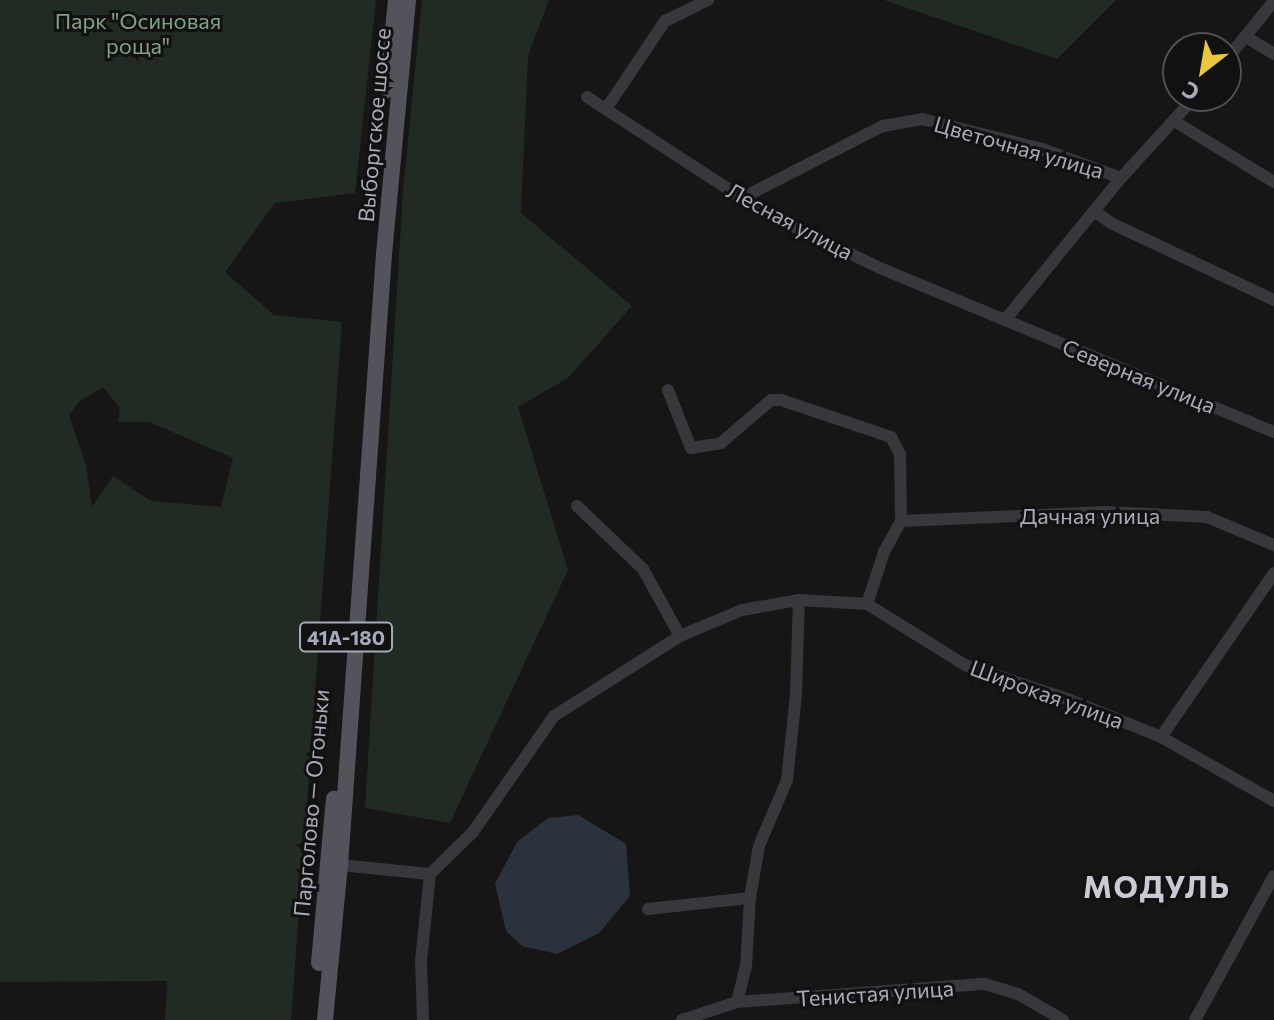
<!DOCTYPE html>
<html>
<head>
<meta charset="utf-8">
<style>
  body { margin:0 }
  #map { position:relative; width:1274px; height:1020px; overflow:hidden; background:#161617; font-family:Commissioner,sans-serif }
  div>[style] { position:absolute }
  .green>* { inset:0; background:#222a24 }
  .water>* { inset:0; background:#2c323b }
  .minor>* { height:12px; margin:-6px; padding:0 6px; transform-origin:6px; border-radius:6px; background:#37373c }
  .major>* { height:16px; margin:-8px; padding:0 8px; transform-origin:8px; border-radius:8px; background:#53535b }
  span { translate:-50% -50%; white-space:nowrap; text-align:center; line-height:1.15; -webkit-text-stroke:6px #111112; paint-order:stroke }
  .shield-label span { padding:2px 6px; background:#111112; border:2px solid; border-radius:6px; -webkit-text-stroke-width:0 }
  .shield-label { font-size:20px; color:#a8abb7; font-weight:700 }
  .park-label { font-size:22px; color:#80a186 }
  .street-label { font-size:22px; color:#a8abb7 }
  .district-label { font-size:30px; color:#c9cad3; font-weight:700; letter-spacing:2px }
  .north { position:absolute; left:1162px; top:32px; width:80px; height:80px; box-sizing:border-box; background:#111112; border:2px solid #4d4f54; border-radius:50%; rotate:211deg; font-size:22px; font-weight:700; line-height:32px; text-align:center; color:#a8abb7 }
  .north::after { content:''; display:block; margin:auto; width:28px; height:36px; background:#ebc83a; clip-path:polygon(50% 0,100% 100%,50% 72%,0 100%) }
</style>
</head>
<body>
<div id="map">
  <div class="green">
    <i style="clip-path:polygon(evenodd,0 0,376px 0,355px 193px,275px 203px,225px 272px,274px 315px,342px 322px,291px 1020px,165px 1020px,167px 981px,0 982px,0 0,103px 387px,120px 408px,118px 422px,149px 422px,233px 458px,221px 507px,151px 501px,113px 476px,92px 507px,86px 465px,69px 415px,80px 401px,103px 387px)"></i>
    <i style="clip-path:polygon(422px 0,549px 0,528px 56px,521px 213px,632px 306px,568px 378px,518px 407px,568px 570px,450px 823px,365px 808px,403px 191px)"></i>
    <i style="clip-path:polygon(884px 0,1116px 0,1057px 59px)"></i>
  </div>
  <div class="water">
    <i style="clip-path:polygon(578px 815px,626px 844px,630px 896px,599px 933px,557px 954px,522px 946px,506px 931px,495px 884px,517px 842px,548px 818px)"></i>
  </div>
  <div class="minor">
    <i style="left:1246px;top:37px;width:33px;rotate:31deg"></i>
    <i style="left:1226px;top:60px;width:76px;rotate:-50.9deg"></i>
    <i style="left:587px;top:97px;width:185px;rotate:33.1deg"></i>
    <i style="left:742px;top:198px;width:58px;rotate:28.8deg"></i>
    <i style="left:793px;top:226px;width:97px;rotate:25.8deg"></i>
    <i style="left:880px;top:268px;width:427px;rotate:22.6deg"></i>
    <i style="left:606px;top:109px;width:106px;rotate:-56.2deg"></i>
    <i style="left:665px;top:21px;width:48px;rotate:-26deg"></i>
    <i style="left:1174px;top:121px;width:117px;rotate:31.4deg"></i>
    <i style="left:742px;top:198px;width:158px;rotate:-27.1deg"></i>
    <i style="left:883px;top:126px;width:40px;rotate:-10deg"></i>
    <i style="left:922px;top:119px;width:124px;rotate:14deg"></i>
    <i style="left:1042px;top:149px;width:84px;rotate:20.2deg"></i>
    <i style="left:1094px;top:211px;width:21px;rotate:35deg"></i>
    <i style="left:1111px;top:223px;width:180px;rotate:25.3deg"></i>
    <i style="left:1005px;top:320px;width:183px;rotate:-50.8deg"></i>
    <i style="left:1121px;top:178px;width:111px;rotate:-47.6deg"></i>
    <i style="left:668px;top:390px;width:62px;rotate:68.4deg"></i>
    <i style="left:691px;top:448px;width:30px;rotate:-9deg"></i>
    <i style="left:721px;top:443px;width:66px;rotate:-40.7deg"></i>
    <i style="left:771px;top:400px;width:10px"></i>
    <i style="left:781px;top:400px;width:116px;rotate:18.6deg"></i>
    <i style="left:891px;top:437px;width:19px;rotate:62deg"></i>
    <i style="left:900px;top:454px;width:67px;rotate:89.1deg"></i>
    <i style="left:901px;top:521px;width:35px;rotate:119deg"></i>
    <i style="left:884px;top:552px;width:55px;rotate:108.1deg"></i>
    <i style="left:577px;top:506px;width:91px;rotate:43.7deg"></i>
    <i style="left:643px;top:569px;width:77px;rotate:61.1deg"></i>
    <i style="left:901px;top:521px;width:205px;rotate:-2.5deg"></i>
    <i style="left:1106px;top:512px;width:101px;rotate:2.8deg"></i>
    <i style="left:1207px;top:517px;width:73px;rotate:22.7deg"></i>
    <i style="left:1161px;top:737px;width:199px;rotate:-55.4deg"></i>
    <i style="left:340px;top:865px;width:90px;rotate:5.7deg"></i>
    <i style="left:648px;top:909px;width:103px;rotate:-6.2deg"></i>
    <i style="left:737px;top:1002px;width:36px;rotate:-76deg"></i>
    <i style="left:746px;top:967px;width:69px;rotate:-86.7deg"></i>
    <i style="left:750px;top:898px;width:53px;rotate:-80.2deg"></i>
    <i style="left:759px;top:846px;width:72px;rotate:-67deg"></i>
    <i style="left:787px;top:780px;width:86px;rotate:-84deg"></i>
    <i style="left:796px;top:694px;width:94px;rotate:-88.2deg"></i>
    <i style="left:423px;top:1020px;width:59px;rotate:-91.9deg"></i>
    <i style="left:421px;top:961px;width:87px;rotate:-84.1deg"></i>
    <i style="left:430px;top:874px;width:60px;rotate:-44.3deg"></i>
    <i style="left:473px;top:832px;width:141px;rotate:-55.1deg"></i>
    <i style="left:554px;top:716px;width:149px;rotate:-32.4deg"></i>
    <i style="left:680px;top:636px;width:67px;rotate:-22.8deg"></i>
    <i style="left:742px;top:610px;width:58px;rotate:-10deg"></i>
    <i style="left:799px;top:600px;width:68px;rotate:3.4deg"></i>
    <i style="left:867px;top:604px;width:115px;rotate:31.9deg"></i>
    <i style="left:965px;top:665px;width:111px;rotate:18.4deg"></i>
    <i style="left:1070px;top:700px;width:98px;rotate:22.1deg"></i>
    <i style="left:1161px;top:737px;width:130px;rotate:29.5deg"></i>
    <i style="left:682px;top:1020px;width:58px;rotate:-18.1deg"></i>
    <i style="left:737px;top:1002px;width:249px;rotate:-4.2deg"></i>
    <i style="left:985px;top:984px;width:34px;rotate:17deg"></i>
    <i style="left:1018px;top:994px;width:52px;rotate:30deg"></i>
    <i style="left:1195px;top:1020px;width:164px;rotate:-61.3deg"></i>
  </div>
  <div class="major">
    <i style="left:387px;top:90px;width:90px;rotate:-84.3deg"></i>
    <i style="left:319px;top:963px;width:165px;rotate:-84.8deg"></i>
    <i style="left:325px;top:1020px;width:156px;rotate:-84.5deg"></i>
    <i style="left:340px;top:865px;width:613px;rotate:-85.88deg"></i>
    <i style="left:384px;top:254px;width:255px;rotate:-84.6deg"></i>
  </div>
  <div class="shield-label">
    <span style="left:346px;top:637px">41А-180</span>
  </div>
  <div class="park-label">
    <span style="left:138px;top:33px">Парк "Осиновая<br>роща"</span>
  </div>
  <div class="street-label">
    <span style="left:374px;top:125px;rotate:-85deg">Выборгское шоссе</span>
    <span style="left:1019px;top:147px;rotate:16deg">Цветочная улица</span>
    <span style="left:790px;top:221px;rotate:28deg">Лесная улица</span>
    <span style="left:1139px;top:376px;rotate:22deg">Северная улица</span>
    <span style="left:1090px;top:516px">Дачная улица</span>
    <span style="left:1047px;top:694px;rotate:20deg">Широкая улица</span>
    <span style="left:311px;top:803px;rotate:-85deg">Парголово — Огоньки</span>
    <span style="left:875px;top:993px;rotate:-4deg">Тенистая улица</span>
  </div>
  <div class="district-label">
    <span style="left:1157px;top:886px">МОДУЛЬ</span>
  </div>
  <div class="north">С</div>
</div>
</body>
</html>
